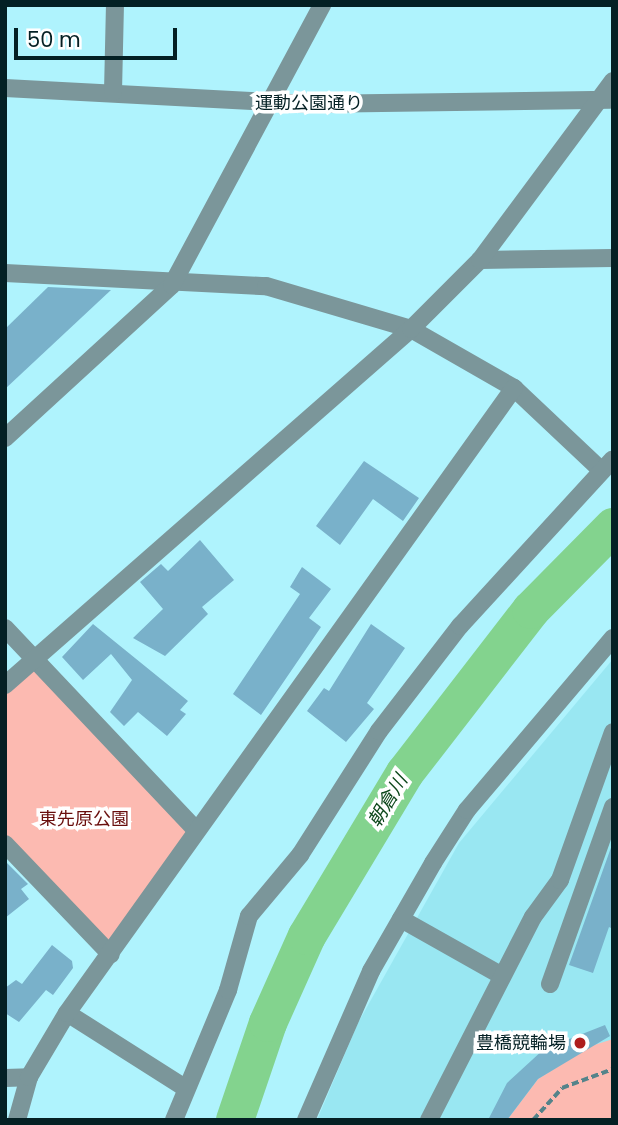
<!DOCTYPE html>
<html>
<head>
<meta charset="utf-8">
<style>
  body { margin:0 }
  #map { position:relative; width:618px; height:1125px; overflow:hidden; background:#aff3fd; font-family:Poppins,"Noto Sans JP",sans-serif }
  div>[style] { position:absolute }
  .built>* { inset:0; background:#99e7f2 }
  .green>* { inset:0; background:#fcbab1 }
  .river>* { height:38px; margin:-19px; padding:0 19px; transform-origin:19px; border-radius:19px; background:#83d38e }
  .building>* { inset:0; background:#79b1ca }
  .path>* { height:3.5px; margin-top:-1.75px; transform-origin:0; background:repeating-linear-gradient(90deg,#54838a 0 7px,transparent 0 10.5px) }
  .minor>* { height:18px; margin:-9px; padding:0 9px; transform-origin:9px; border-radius:9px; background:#7b969a }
  .dots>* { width:19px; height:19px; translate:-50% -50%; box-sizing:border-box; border:4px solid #fff; border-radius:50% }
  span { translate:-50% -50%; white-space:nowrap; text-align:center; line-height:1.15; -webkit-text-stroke:7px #fff; paint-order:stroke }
  .street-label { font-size:18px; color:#042024 }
  .park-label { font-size:18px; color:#690e0d }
  .poi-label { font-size:18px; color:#042024 }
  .right { translate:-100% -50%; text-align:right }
  .water-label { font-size:19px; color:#0e481c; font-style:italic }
  .frame { position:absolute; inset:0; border:7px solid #042024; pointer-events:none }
  .scale { position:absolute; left:14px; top:28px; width:163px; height:32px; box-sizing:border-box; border:4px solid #042024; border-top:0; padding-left:9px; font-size:21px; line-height:24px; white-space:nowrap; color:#042024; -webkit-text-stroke:5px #fff; paint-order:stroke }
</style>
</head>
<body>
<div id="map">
  <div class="built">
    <i style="clip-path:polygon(613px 659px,613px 1120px,317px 1120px,358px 1023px,459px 843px)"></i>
  </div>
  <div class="green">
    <i style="clip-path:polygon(33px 657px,197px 831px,111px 955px,5px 844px,5px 685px)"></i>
    <i style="clip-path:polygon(613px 1039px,613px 1120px,507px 1120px,538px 1079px,591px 1046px)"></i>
  </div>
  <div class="river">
    <i style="left:235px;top:1120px;width:102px;rotate:-71.2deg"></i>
    <i style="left:268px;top:1023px;width:95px;rotate:-65.9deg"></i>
    <i style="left:307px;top:936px;width:190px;rotate:-59deg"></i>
    <i style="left:405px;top:773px;width:206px;rotate:-52.3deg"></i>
    <i style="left:531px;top:610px;width:117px;rotate:-45.3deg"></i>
  </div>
  <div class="building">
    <i style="clip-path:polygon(48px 287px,111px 290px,5px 389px,5px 329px)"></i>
    <i style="clip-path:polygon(364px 461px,419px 498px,403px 521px,373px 499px,340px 545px,316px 526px)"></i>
    <i style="clip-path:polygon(200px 540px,234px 580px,202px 607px,208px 614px,165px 656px,133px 638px,163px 609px,140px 582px,161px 564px,168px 571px)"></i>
    <i style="clip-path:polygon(302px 567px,331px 589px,309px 618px,321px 627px,261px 715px,233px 694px,300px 594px,290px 587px)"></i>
    <i style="clip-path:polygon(93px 624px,188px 701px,180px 710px,186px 714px,167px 736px,138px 712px,124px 726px,110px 712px,132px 680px,111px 654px,83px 680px,62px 657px)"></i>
    <i style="clip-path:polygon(371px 624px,405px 648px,367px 703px,374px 709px,346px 742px,307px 711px,324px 688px,329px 691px)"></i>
    <i style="clip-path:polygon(613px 842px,613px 929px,609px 927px,593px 973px,569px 965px)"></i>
    <i style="clip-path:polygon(5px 861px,28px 884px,21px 889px,29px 899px,5px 918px)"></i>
    <i style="clip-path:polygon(52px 945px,72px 961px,73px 968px,53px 995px,46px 990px,19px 1022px,5px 1013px,5px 988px,16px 980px,22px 984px)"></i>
    <i style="clip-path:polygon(605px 1025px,610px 1036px,538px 1079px,507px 1120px,488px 1120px,507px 1083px,544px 1049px)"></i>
  </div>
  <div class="path">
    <i style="left:533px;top:1120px;width:43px;rotate:-47.8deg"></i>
    <i style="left:562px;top:1088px;width:54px;rotate:-20.4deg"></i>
  </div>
  <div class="minor">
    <i style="left:5px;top:88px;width:304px;rotate:3deg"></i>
    <i style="left:309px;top:104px;width:301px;rotate:-0.8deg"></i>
    <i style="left:113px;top:92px;width:87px;rotate:-88.7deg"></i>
    <i style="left:480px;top:260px;width:133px;rotate:-0.9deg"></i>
    <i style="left:5px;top:273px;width:261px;rotate:2.9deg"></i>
    <i style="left:266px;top:286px;width:151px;rotate:16.5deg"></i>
    <i style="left:411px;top:329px;width:119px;rotate:29.8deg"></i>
    <i style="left:514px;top:388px;width:118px;rotate:43.3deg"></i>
    <i style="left:5px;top:438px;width:226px;rotate:-42.5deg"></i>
    <i style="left:172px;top:285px;width:318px;rotate:-61.8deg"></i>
    <i style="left:5px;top:628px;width:279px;rotate:46.6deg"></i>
    <i style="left:5px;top:685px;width:540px;rotate:-41.25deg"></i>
    <i style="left:411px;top:329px;width:98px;rotate:-45deg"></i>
    <i style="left:480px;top:260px;width:223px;rotate:-53.4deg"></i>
    <i style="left:5px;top:844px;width:153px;rotate:46.3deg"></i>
    <i style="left:401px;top:919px;width:116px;rotate:29.4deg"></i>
    <i style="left:550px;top:984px;width:188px;rotate:-70.4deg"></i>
    <i style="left:67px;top:1013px;width:140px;rotate:32.4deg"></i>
    <i style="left:5px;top:1078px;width:24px;rotate:-2deg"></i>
    <i style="left:17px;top:1120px;width:45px;rotate:-74.4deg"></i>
    <i style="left:29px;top:1077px;width:74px;rotate:-59.3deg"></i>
    <i style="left:67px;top:1013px;width:768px;rotate:-54.43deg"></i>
    <i style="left:174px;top:1120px;width:141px;rotate:-67.4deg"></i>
    <i style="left:228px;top:990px;width:77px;rotate:-74.2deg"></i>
    <i style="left:249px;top:916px;width:80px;rotate:-50.1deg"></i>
    <i style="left:300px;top:855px;width:147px;rotate:-57.5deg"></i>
    <i style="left:379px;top:731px;width:133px;rotate:-52.4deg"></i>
    <i style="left:460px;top:626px;width:226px;rotate:-47.5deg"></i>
    <i style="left:306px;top:1120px;width:163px;rotate:-66.4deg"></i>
    <i style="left:371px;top:971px;width:125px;rotate:-60.1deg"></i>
    <i style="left:433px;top:863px;width:63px;rotate:-57.3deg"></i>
    <i style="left:467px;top:810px;width:226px;rotate:-49.7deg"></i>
    <i style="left:429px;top:1120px;width:228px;rotate:-62.9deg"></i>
    <i style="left:533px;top:917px;width:46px;rotate:-53.9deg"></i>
    <i style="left:560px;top:880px;width:157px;rotate:-70.3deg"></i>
  </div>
  <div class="dots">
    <i style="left:580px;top:1043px;background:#ae1d1c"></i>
  </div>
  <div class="street-label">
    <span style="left:309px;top:103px">運動公園通り</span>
  </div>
  <div class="park-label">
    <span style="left:84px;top:819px">東先原公園</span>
  </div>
  <div class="poi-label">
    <span class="right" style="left:566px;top:1043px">豊橋競輪場</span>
  </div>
  <div class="water-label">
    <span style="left:388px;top:801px;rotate:-59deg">朝倉川</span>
  </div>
  <div class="frame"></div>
  <div class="scale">50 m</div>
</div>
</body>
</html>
